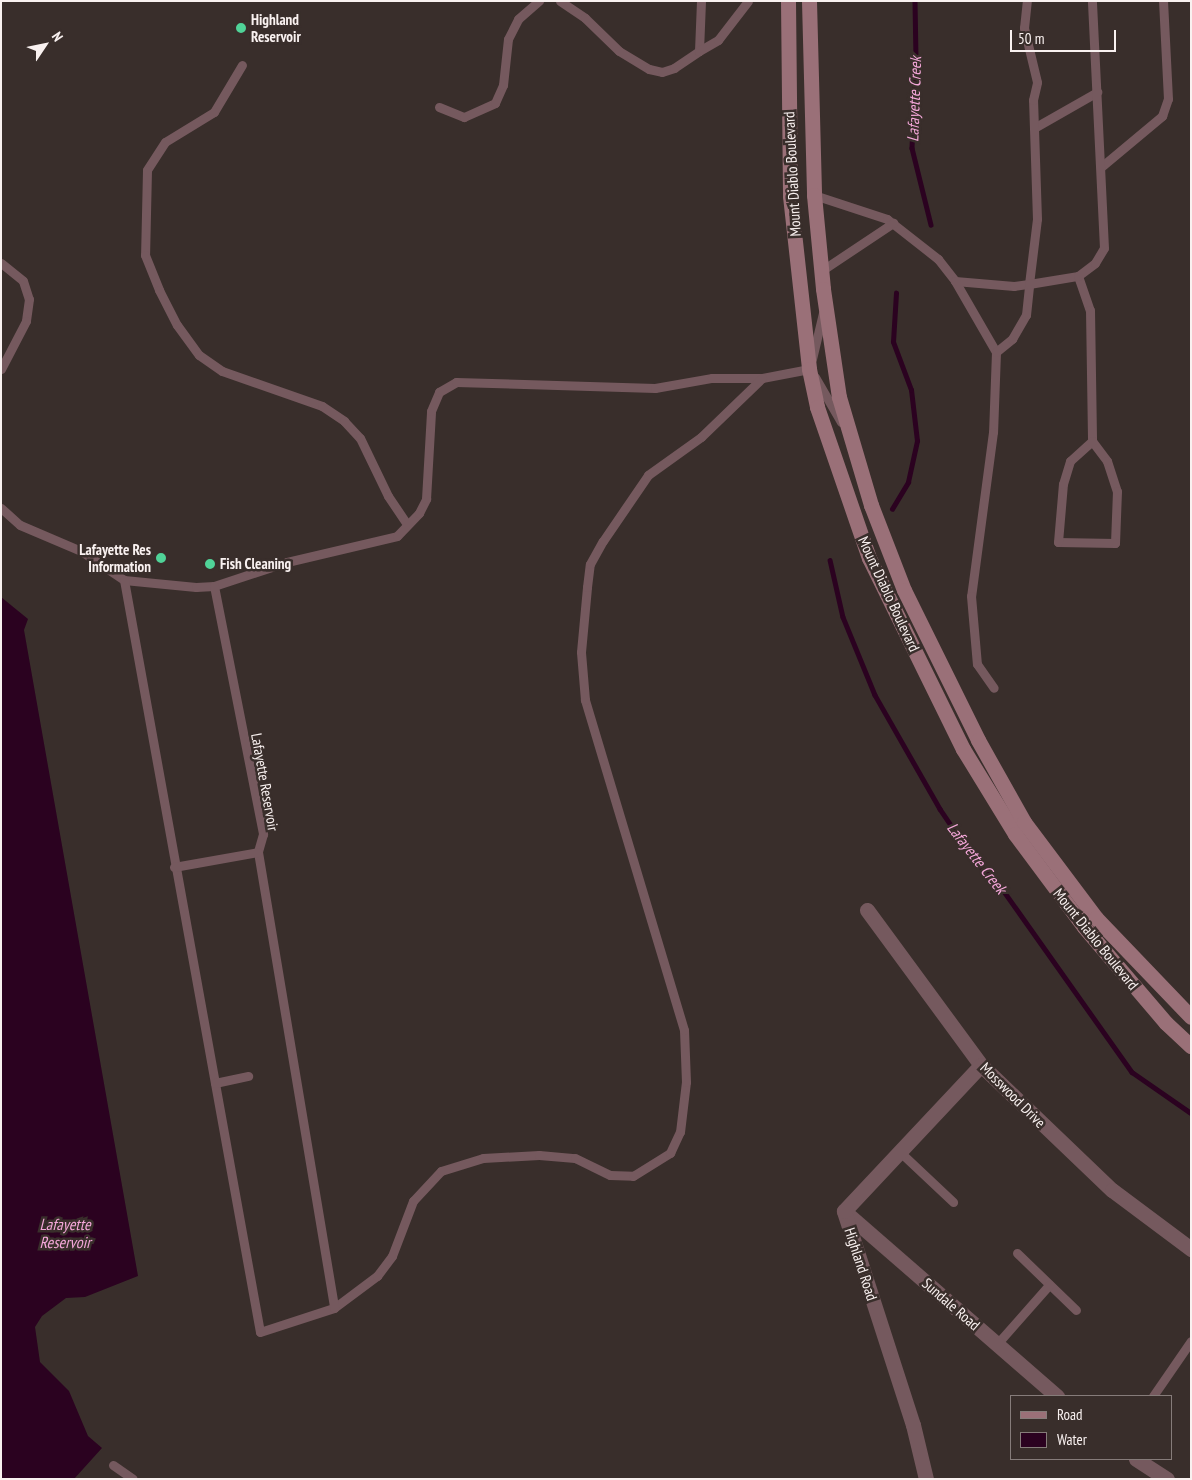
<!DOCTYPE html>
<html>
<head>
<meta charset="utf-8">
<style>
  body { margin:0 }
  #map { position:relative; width:1192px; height:1480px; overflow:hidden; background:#392e2b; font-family:"PT Sans Narrow",sans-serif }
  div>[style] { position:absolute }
  .water>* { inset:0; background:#2b0220 }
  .stream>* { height:4.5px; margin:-2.25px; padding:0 2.25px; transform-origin:2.25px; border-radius:2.25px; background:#2b0220 }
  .service>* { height:9px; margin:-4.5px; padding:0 4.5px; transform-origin:4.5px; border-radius:4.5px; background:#75595e }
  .minor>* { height:15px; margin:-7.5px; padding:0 7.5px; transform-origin:7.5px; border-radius:7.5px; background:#75595e }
  .secondary>* { height:15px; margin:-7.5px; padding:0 7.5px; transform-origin:7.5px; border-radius:7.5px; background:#9a7078 }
  .dots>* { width:14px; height:14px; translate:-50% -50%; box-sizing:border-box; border:2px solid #392e2b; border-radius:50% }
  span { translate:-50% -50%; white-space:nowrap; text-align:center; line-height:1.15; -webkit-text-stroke:5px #392e2b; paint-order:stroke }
  .poi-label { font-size:15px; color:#f9f1f0; font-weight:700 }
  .left { translate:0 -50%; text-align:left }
  .right { translate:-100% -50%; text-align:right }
  .street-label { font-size:15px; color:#f9f1f0 }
  .water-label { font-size:16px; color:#f4a7d9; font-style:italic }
  .frame { position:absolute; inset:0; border:2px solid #f9f1f0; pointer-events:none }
  .legend { position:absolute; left:1010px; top:1395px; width:162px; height:65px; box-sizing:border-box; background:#392e2b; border:1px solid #867c7a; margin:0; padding:6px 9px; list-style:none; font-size:15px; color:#f9f1f0 }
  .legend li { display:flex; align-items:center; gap:10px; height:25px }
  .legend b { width:25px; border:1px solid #867c7a }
  .north { position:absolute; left:20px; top:20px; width:50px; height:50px; -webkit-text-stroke:4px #392e2b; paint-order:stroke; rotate:56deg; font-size:14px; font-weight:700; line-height:20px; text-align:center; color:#f9f1f0 }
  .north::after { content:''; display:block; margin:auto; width:18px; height:22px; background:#f9f1f0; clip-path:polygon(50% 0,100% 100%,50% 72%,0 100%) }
  .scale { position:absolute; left:1010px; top:30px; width:106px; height:22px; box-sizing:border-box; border:2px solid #f9f1f0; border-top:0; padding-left:6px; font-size:15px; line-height:18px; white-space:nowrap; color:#f9f1f0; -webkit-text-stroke:4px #392e2b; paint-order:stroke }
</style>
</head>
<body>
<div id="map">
  <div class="water">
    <i style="clip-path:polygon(1px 597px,28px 619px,24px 630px,138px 1276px,85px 1297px,66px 1298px,42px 1316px,35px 1327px,40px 1362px,69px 1391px,88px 1436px,102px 1448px,74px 1479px,1px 1479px)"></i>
  </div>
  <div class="stream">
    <i style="left:915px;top:1px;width:59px;rotate:89deg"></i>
    <i style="left:916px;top:60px;width:88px;rotate:92.6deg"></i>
    <i style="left:912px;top:148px;width:79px;rotate:76.1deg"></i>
    <i style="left:892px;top:509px;width:31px;rotate:-59deg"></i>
    <i style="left:908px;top:482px;width:42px;rotate:-77.6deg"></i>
    <i style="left:917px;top:441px;width:51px;rotate:-96.7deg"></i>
    <i style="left:911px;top:390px;width:51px;rotate:-110.6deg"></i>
    <i style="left:893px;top:342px;width:49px;rotate:-86.5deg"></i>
    <i style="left:830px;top:560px;width:58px;rotate:77.2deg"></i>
    <i style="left:843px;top:617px;width:84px;rotate:67.7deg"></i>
    <i style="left:875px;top:695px;width:131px;rotate:60.3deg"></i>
    <i style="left:940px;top:809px;width:60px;rotate:55.8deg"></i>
    <i style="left:974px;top:859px;width:42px;rotate:46.9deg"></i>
    <i style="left:1003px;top:890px;width:223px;rotate:54.7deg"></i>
    <i style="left:1132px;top:1072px;width:72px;rotate:34.8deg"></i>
  </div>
  <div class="service">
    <i style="left:560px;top:1px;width:30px;rotate:34deg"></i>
    <i style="left:585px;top:18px;width:47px;rotate:44.1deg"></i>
    <i style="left:619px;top:51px;width:35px;rotate:31deg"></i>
    <i style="left:649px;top:69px;width:13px;rotate:13deg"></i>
    <i style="left:662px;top:72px;width:13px;rotate:-18deg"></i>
    <i style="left:674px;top:68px;width:30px;rotate:-34deg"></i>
    <i style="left:699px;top:51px;width:50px;rotate:-87.7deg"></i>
    <i style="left:699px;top:51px;width:22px;rotate:-30deg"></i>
    <i style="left:718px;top:40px;width:49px;rotate:-52.4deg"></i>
    <i style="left:242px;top:65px;width:55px;rotate:120.8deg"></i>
    <i style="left:214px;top:112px;width:57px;rotate:148.5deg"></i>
    <i style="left:165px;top:142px;width:33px;rotate:123deg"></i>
    <i style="left:147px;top:170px;width:85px;rotate:91.3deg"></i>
    <i style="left:145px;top:255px;width:38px;rotate:68deg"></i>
    <i style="left:159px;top:290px;width:39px;rotate:63deg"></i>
    <i style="left:177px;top:325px;width:37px;rotate:54deg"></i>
    <i style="left:199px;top:355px;width:28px;rotate:35deg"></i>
    <i style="left:222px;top:371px;width:106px;rotate:19.3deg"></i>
    <i style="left:322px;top:406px;width:27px;rotate:34deg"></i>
    <i style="left:344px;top:421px;width:23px;rotate:47deg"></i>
    <i style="left:360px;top:438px;width:64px;rotate:64.2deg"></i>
    <i style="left:388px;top:496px;width:34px;rotate:56deg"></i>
    <i style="left:439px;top:107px;width:27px;rotate:22deg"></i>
    <i style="left:464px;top:117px;width:34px;rotate:-24deg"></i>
    <i style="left:495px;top:103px;width:20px;rotate:-66deg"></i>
    <i style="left:503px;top:85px;width:46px;rotate:-83.8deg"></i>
    <i style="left:508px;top:39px;width:22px;rotate:-63deg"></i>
    <i style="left:518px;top:19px;width:28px;rotate:-41deg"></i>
    <i style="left:1034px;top:128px;width:73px;rotate:-29.7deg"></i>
    <i style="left:1101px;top:167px;width:80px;rotate:-39.9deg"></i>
    <i style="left:1162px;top:116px;width:18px;rotate:-71deg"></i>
    <i style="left:1168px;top:99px;width:98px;rotate:-92.9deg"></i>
    <i style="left:814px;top:195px;width:77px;rotate:18.2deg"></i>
    <i style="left:887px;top:219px;width:65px;rotate:38.1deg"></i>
    <i style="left:938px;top:259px;width:28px;rotate:52deg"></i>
    <i style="left:955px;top:281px;width:59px;rotate:4.8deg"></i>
    <i style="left:1014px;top:286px;width:15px;rotate:-8deg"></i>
    <i style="left:1029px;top:284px;width:65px;rotate:-83deg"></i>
    <i style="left:1037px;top:219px;width:119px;rotate:-91.9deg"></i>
    <i style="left:1033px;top:100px;width:18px;rotate:-77deg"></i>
    <i style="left:1037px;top:82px;width:56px;rotate:-103.5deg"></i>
    <i style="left:1024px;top:28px;width:27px;rotate:-84deg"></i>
    <i style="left:1px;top:263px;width:28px;rotate:39deg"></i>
    <i style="left:23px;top:281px;width:19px;rotate:72deg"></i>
    <i style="left:29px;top:299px;width:22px;rotate:98deg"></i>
    <i style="left:26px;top:321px;width:54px;rotate:117.5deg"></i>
    <i style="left:821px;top:271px;width:87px;rotate:-33.7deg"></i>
    <i style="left:1078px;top:276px;width:36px;rotate:71deg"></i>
    <i style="left:1090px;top:310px;width:131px;rotate:89.1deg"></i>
    <i style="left:1092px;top:441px;width:25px;rotate:53deg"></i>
    <i style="left:1107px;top:461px;width:32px;rotate:72deg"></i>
    <i style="left:1117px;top:491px;width:52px;rotate:92.2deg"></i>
    <i style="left:1115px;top:543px;width:57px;rotate:-179deg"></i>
    <i style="left:1058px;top:542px;width:58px;rotate:-85.1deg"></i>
    <i style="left:1063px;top:484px;width:24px;rotate:-73deg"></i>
    <i style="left:1070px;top:461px;width:30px;rotate:-42deg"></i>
    <i style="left:955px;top:281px;width:82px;rotate:60deg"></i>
    <i style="left:996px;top:352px;width:80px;rotate:92.1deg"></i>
    <i style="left:993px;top:432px;width:165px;rotate:97.6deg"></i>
    <i style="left:971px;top:596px;width:68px;rotate:85deg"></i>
    <i style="left:977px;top:664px;width:29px;rotate:55deg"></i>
    <i style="left:996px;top:352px;width:21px;rotate:-39deg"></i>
    <i style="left:1012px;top:339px;width:28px;rotate:-60deg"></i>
    <i style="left:1026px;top:315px;width:31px;rotate:-84deg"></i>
    <i style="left:1029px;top:284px;width:50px;rotate:-9.3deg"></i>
    <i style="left:1078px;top:276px;width:21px;rotate:-37deg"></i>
    <i style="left:1095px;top:263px;width:17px;rotate:-59deg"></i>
    <i style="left:1104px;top:248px;width:247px;rotate:-92.8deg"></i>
    <i style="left:812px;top:359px;width:47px;rotate:-76.6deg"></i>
    <i style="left:815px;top:377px;width:52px;rotate:60deg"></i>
    <i style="left:1px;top:508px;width:25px;rotate:42deg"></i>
    <i style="left:20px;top:525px;width:66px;rotate:23.1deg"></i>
    <i style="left:81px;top:551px;width:52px;rotate:34deg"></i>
    <i style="left:124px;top:580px;width:72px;rotate:5.6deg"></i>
    <i style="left:196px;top:587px;width:18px;rotate:-3deg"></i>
    <i style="left:214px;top:586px;width:77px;rotate:-18.2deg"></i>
    <i style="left:287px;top:562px;width:113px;rotate:-13.3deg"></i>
    <i style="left:397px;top:536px;width:32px;rotate:-46deg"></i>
    <i style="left:419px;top:513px;width:16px;rotate:-63deg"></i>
    <i style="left:426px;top:499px;width:88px;rotate:-86.7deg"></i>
    <i style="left:431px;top:411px;width:21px;rotate:-67deg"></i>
    <i style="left:439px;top:392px;width:20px;rotate:-30deg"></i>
    <i style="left:456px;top:382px;width:199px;rotate:1.7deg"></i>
    <i style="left:655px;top:388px;width:58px;rotate:-10deg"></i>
    <i style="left:712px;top:378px;width:50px"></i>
    <i style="left:762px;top:378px;width:48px;rotate:-10.8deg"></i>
    <i style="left:124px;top:580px;width:764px;rotate:79.75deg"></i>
    <i style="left:260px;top:1332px;width:78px;rotate:-18deg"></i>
    <i style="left:334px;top:1308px;width:54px;rotate:-36.7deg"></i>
    <i style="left:377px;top:1276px;width:25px;rotate:-53deg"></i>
    <i style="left:392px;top:1256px;width:59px;rotate:-69.1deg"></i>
    <i style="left:413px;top:1201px;width:41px;rotate:-47deg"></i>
    <i style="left:441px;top:1171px;width:44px;rotate:-17.2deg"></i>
    <i style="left:483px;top:1158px;width:56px;rotate:-3.1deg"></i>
    <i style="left:539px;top:1155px;width:36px;rotate:5deg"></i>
    <i style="left:575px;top:1158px;width:39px;rotate:26deg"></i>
    <i style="left:610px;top:1175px;width:23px;rotate:2deg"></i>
    <i style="left:633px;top:1176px;width:44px;rotate:-31.9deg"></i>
    <i style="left:670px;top:1153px;width:23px;rotate:-65deg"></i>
    <i style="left:680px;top:1132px;width:50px;rotate:-83.2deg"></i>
    <i style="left:686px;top:1082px;width:52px;rotate:-92.2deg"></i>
    <i style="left:684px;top:1030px;width:345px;rotate:-106.7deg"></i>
    <i style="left:585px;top:700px;width:48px;rotate:-94.8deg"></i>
    <i style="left:581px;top:652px;width:65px;rotate:-84.7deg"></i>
    <i style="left:587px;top:587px;width:23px;rotate:-83deg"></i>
    <i style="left:590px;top:564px;width:26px;rotate:-61deg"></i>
    <i style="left:603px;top:541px;width:80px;rotate:-55.7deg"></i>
    <i style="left:648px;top:475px;width:65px;rotate:-35.6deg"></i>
    <i style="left:701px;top:437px;width:85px;rotate:-44deg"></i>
    <i style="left:214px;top:586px;width:253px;rotate:78.8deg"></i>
    <i style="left:263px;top:834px;width:19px;rotate:106deg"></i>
    <i style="left:258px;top:852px;width:462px;rotate:80.5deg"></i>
    <i style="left:174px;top:867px;width:85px;rotate:-10.1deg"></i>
    <i style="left:215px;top:1083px;width:34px;rotate:-12deg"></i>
    <i style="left:900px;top:1152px;width:73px;rotate:43.3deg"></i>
    <i style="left:1017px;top:1253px;width:82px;rotate:44deg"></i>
    <i style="left:997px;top:1344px;width:79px;rotate:-48.6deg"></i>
    <i style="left:1153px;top:1396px;width:67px;rotate:-55.4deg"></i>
    <i style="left:113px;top:1465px;width:24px;rotate:35deg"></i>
  </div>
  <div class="minor">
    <i style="left:867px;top:910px;width:192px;rotate:53.7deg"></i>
    <i style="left:981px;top:1065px;width:181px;rotate:43.7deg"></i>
    <i style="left:1112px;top:1190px;width:99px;rotate:36.8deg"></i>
    <i style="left:845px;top:1212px;width:281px;rotate:41deg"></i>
    <i style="left:1136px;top:1459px;width:37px;rotate:33deg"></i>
    <i style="left:926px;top:1479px;width:56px;rotate:-103.5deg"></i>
    <i style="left:913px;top:1425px;width:225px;rotate:-107.9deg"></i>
    <i style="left:844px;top:1211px;width:200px;rotate:-46.8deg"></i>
  </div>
  <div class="secondary">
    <i style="left:788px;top:1px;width:195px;rotate:89.4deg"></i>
    <i style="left:790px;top:196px;width:174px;rotate:83.7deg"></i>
    <i style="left:809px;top:369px;width:39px;rotate:78deg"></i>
    <i style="left:817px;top:407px;width:160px;rotate:71deg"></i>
    <i style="left:869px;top:558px;width:213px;rotate:63.8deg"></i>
    <i style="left:963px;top:749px;width:100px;rotate:58.5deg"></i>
    <i style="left:1015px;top:834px;width:116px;rotate:53.4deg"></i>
    <i style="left:1084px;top:927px;width:126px;rotate:49.5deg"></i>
    <i style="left:1166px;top:1023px;width:34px;rotate:43deg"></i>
    <i style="left:809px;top:1px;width:194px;rotate:88.5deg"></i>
    <i style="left:814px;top:195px;width:94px;rotate:84.5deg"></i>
    <i style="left:823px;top:289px;width:109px;rotate:81.6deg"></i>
    <i style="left:839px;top:397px;width:113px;rotate:73.5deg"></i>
    <i style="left:871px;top:505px;width:91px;rotate:68.8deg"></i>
    <i style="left:904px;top:590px;width:167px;rotate:63.7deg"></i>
    <i style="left:978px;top:740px;width:94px;rotate:60.7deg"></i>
    <i style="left:1024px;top:822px;width:120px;rotate:53.1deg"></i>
    <i style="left:1096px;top:918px;width:137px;rotate:46.2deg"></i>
  </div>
  <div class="dots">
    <i style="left:241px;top:28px;background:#50d398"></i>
    <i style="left:161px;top:558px;background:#50d398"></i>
    <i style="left:210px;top:564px;background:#50d398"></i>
  </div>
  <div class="poi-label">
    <span class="left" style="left:251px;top:28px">Highland<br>Reservoir</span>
    <span class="right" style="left:151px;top:558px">Lafayette Res<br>Information</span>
    <span class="left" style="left:220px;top:564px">Fish Cleaning</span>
  </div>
  <div class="street-label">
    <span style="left:792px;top:174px;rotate:-93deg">Mount Diablo Boulevard</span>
    <span style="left:889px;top:594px;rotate:65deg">Mount Diablo Boulevard</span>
    <span style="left:265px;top:782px;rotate:80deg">Lafayette Reservoir</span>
    <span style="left:1096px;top:939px;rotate:51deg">Mount Diablo Boulevard</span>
    <span style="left:1013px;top:1095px;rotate:45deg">Mosswood Drive</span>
    <span style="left:861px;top:1264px;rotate:72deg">Highland Road</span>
    <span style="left:951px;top:1304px;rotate:41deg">Sundale Road</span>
  </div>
  <div class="water-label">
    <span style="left:914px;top:99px;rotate:-88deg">Lafayette Creek</span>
    <span style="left:977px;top:858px;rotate:52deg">Lafayette Creek</span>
    <span style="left:65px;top:1233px">Lafayette<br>Reservoir</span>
  </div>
  <div class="frame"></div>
  <ul class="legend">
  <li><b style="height:6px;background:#9a7078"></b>Road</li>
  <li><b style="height:14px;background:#2b0220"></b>Water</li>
  </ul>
  <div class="north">N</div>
  <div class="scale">50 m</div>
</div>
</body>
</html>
